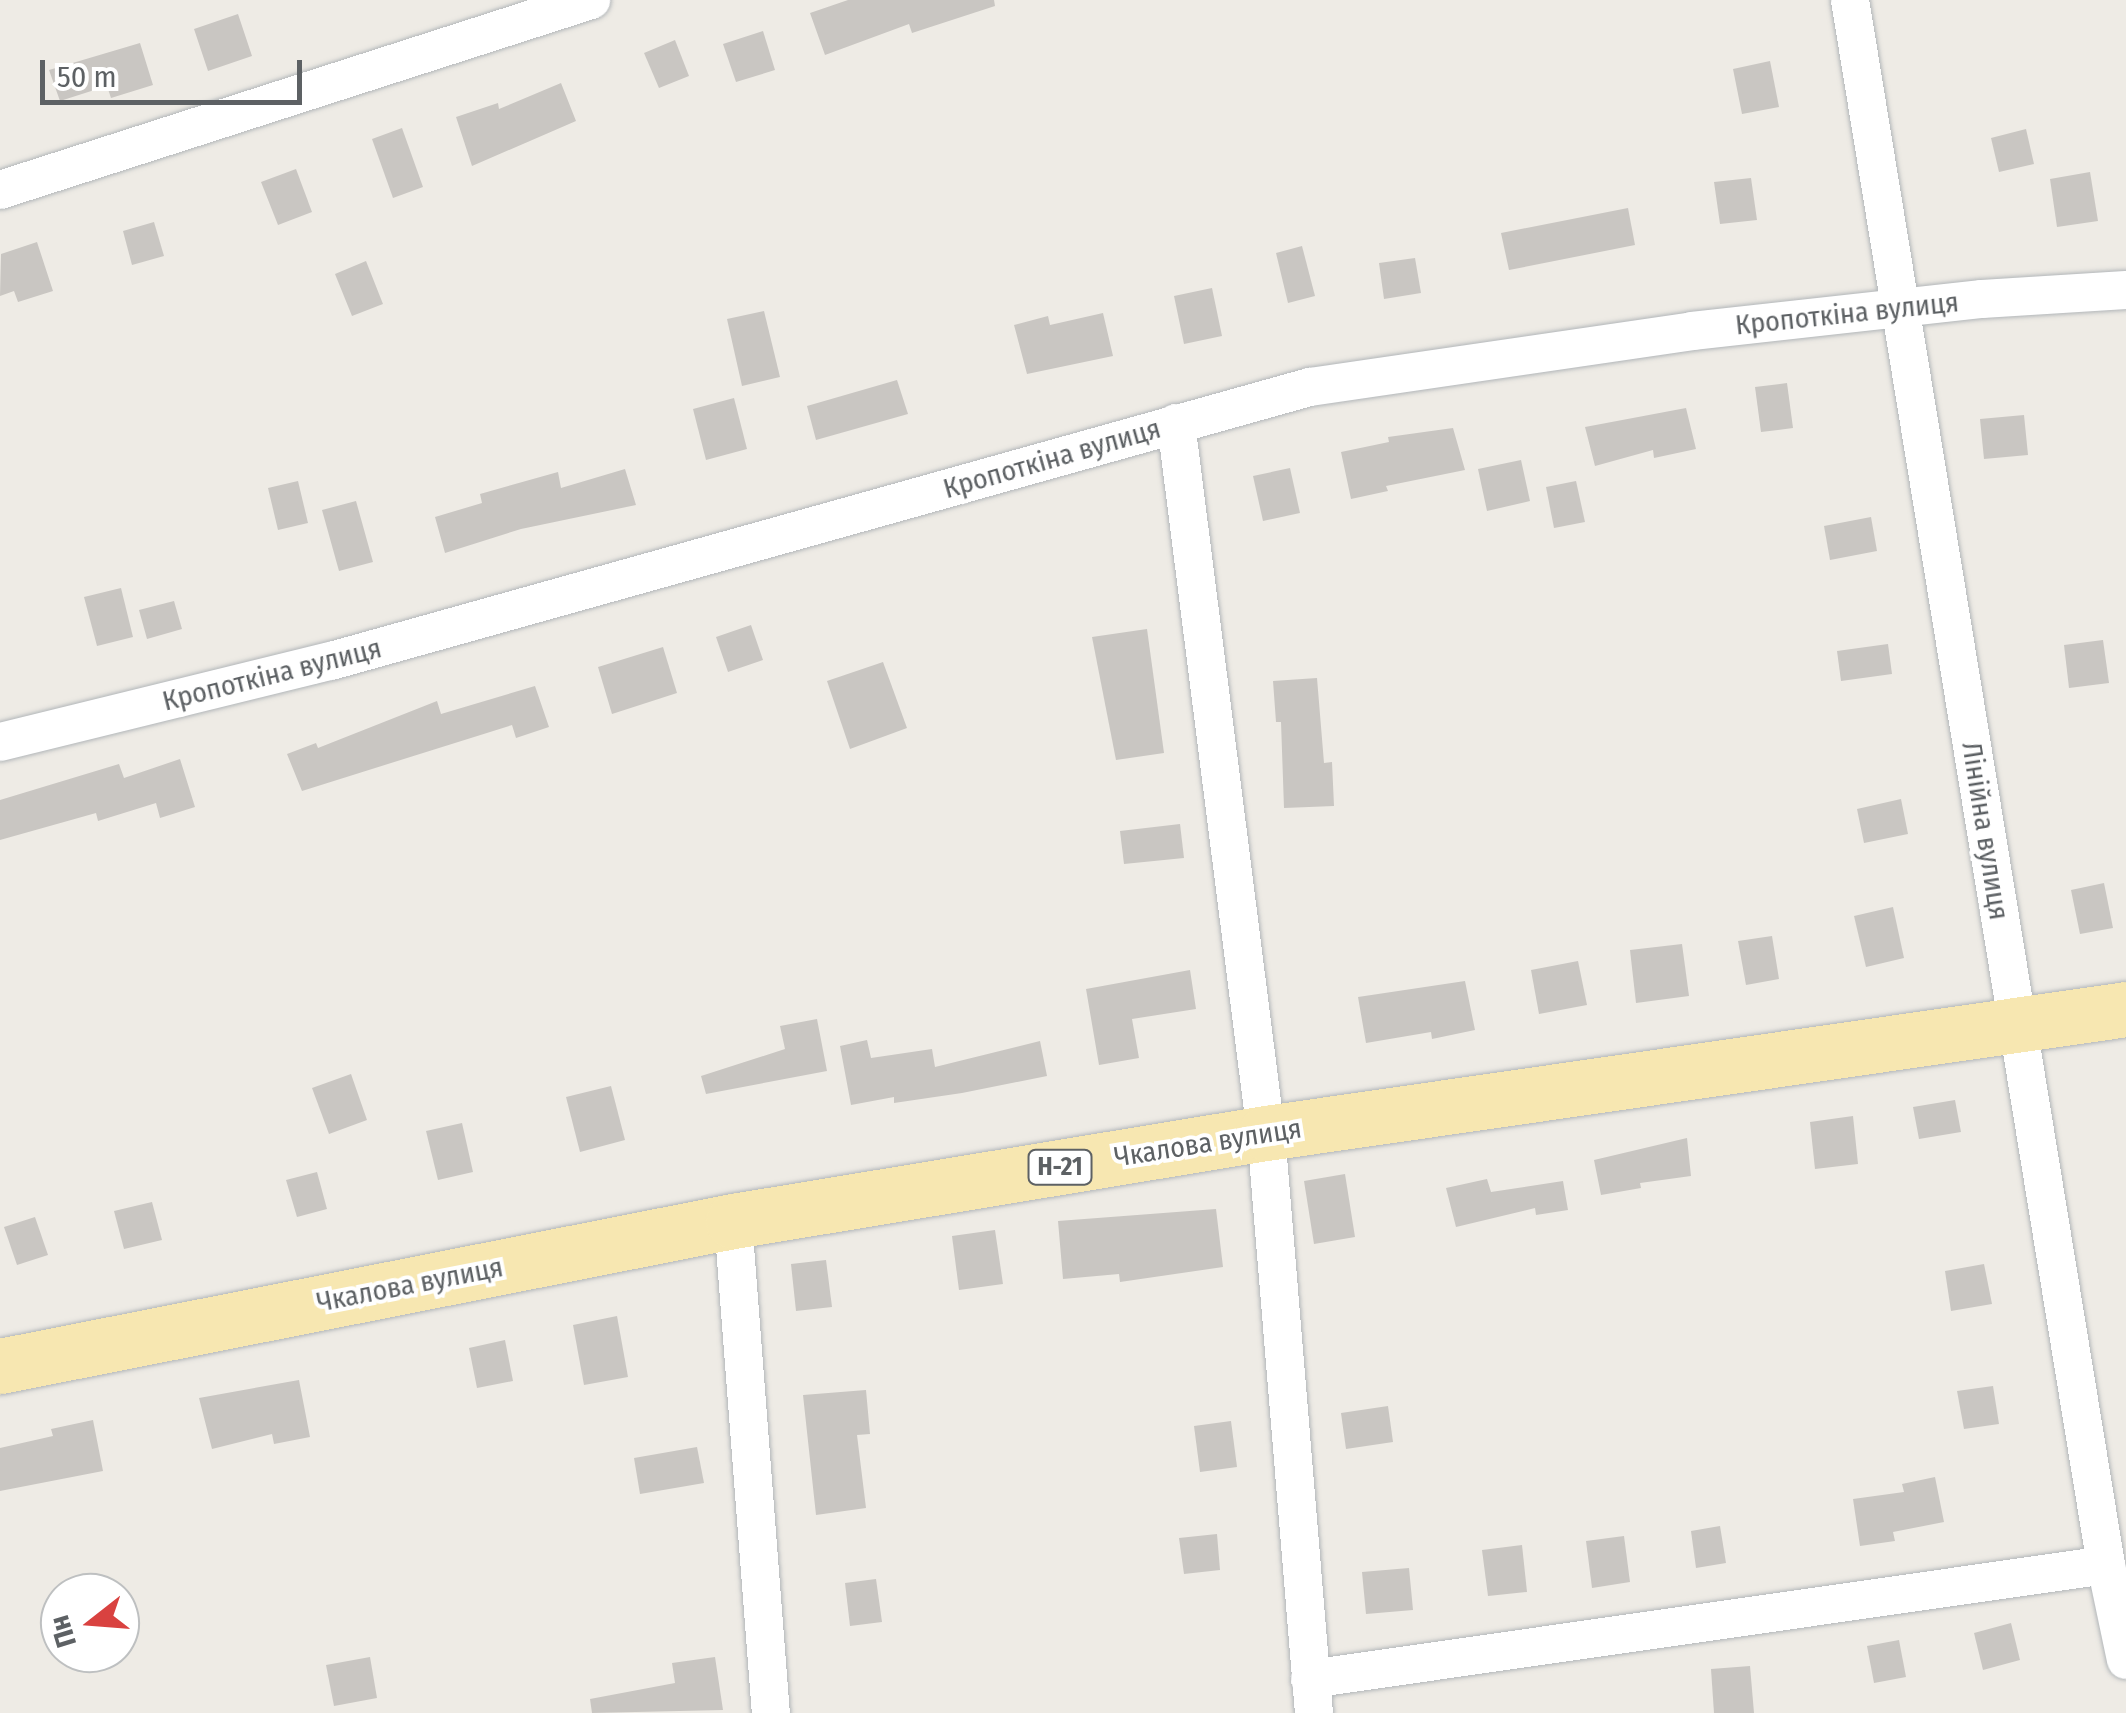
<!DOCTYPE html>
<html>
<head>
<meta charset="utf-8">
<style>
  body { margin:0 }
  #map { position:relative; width:2126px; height:1713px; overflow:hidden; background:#eeebe5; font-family:"Fira Sans Condensed",sans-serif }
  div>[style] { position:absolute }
  .building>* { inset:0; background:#c9c6c2 }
  .roads { filter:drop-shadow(0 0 2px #b2b6b9) drop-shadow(0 0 2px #b2b6b9) }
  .minor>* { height:38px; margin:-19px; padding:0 19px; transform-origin:19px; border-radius:19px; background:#fff }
  .primary>* { height:55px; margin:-27.5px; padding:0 27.5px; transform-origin:27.5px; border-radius:27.5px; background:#f7e7b1 }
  span { translate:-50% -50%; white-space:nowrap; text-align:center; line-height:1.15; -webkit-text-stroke:8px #fff; paint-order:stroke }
  .shield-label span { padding:2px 8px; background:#fff; border:2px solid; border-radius:8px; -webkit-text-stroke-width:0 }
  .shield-label { font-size:25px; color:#5d6164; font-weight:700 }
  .street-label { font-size:28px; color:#5d6164 }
  .north { position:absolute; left:40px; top:1573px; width:100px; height:100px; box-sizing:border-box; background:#fff; border:2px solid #bec0c1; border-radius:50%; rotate:253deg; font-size:28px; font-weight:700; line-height:40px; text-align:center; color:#5d6164 }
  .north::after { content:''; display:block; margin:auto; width:35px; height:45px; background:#d94240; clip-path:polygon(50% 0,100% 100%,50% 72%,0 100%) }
  .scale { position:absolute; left:40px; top:60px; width:262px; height:45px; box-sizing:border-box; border:5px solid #5d6164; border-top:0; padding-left:12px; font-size:30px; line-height:35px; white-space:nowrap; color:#5d6164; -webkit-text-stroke:8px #fff; paint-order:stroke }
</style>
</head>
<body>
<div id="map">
  <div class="building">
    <i style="clip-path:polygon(848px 0,994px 0,995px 6px,912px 33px,909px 24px,825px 55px,810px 13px)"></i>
    <i style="clip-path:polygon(238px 14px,252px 56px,208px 71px,194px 29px)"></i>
    <i style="clip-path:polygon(763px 31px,775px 70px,736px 82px,723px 44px)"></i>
    <i style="clip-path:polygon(675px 40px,689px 76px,659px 88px,644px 53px)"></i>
    <i style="clip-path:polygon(140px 43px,153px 85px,111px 98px,107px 86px,60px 101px,49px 70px)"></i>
    <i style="clip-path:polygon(1770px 61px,1779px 107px,1742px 114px,1733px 69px)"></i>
    <i style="clip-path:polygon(561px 83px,576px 121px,472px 166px,456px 117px,498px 103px,499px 109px)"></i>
    <i style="clip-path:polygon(402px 128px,423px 187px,393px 198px,372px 139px)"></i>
    <i style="clip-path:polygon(2026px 129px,2034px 164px,1999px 172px,1991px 138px)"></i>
    <i style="clip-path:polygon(296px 169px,312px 212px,278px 225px,261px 182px)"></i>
    <i style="clip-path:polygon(2090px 172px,2098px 221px,2057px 227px,2050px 179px)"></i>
    <i style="clip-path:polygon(1751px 178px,1757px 220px,1720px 224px,1714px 182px)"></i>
    <i style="clip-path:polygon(1628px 208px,1635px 245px,1509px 270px,1501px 233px)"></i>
    <i style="clip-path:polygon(154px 222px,164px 256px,132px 265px,123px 231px)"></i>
    <i style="clip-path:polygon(37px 242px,53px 291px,18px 302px,14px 291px,0 296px,1px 254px)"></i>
    <i style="clip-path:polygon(1302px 246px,1315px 296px,1288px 303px,1276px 253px)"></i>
    <i style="clip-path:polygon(1415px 258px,1421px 293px,1384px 299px,1379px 263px)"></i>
    <i style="clip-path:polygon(366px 261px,383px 304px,352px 316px,335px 274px)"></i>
    <i style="clip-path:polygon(1212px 288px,1222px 336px,1184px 344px,1174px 296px)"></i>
    <i style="clip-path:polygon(764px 311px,780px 377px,742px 386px,727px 319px)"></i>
    <i style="clip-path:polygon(1103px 313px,1113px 356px,1027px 374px,1014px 325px,1048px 316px,1050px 325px)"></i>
    <i style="clip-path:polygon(897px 380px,908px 414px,816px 440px,807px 406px)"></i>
    <i style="clip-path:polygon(1787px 383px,1793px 428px,1761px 432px,1755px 387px)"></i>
    <i style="clip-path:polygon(734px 398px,747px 449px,706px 460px,693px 409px)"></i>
    <i style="clip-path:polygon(1686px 408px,1696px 449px,1654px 458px,1653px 450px,1595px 466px,1585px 427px)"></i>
    <i style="clip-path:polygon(2024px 415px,2028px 455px,1984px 459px,1980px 419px)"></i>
    <i style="clip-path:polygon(1453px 428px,1465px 470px,1386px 486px,1388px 491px,1351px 499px,1341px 452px,1389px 442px,1388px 437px)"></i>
    <i style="clip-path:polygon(1521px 460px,1530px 501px,1487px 511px,1478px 469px)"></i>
    <i style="clip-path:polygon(1290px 468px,1300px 513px,1263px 521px,1253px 476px)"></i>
    <i style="clip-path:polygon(625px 469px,636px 505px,521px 529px,445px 553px,435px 517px,482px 503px,480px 494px,558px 472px,561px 488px)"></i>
    <i style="clip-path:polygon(298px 481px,308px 523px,278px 530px,268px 488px)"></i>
    <i style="clip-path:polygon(1576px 481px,1585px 522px,1554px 528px,1546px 487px)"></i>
    <i style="clip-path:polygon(356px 501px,373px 562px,339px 571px,322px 510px)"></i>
    <i style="clip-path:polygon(1871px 517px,1877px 551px,1830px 560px,1824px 526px)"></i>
    <i style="clip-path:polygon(121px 588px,133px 637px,97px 646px,84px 597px)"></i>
    <i style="clip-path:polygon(174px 601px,182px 629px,147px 639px,139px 610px)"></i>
    <i style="clip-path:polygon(751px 625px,763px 660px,728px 672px,716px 637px)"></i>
    <i style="clip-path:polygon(1147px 629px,1164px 753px,1116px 760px,1092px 637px)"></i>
    <i style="clip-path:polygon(2103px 640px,2109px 683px,2069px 688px,2064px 645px)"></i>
    <i style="clip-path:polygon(1888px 644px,1892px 674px,1841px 681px,1837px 651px)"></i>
    <i style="clip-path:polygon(663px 647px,677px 693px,612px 714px,598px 667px)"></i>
    <i style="clip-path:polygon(883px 662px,907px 728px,850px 749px,827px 681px)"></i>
    <i style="clip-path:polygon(1317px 678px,1324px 763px,1332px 762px,1334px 806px,1284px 808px,1281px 722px,1276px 722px,1273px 681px)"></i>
    <i style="clip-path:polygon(535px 686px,549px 727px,516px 738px,512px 725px,302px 791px,287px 754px,316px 743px,318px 748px,437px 701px,441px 714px)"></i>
    <i style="clip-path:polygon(180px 759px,195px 807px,160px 818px,156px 803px,98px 821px,96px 813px,0 840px,0 800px,119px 764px,124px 778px)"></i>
    <i style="clip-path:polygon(1901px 799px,1908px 834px,1864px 843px,1857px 809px)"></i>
    <i style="clip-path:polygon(1180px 824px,1184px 858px,1124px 864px,1120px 831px)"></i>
    <i style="clip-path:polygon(2104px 883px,2113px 928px,2080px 934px,2071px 890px)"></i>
    <i style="clip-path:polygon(1893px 907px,1904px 958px,1866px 967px,1854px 916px)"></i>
    <i style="clip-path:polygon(1772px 936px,1779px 979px,1746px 985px,1738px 941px)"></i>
    <i style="clip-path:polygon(1682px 944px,1689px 996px,1636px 1003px,1630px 950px)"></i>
    <i style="clip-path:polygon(1578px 961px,1587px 1005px,1539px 1014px,1531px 970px)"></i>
    <i style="clip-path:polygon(1190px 970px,1196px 1009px,1132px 1019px,1139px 1058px,1099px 1065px,1086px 989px)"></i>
    <i style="clip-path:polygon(1465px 981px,1475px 1030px,1432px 1039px,1431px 1032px,1366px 1043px,1358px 997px)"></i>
    <i style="clip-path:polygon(817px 1019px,827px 1071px,706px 1094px,701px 1076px,785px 1049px,780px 1026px)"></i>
    <i style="clip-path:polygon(867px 1040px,871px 1058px,932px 1049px,935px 1067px,1040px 1041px,1047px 1076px,962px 1093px,894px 1103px,894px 1097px,851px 1105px,840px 1046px)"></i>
    <i style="clip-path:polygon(351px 1074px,367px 1120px,329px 1134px,312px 1088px)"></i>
    <i style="clip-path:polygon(611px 1086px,625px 1140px,580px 1152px,566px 1097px)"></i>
    <i style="clip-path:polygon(1955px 1100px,1961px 1132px,1919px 1139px,1913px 1107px)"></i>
    <i style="clip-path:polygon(1853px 1116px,1858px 1164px,1815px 1169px,1810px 1122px)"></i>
    <i style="clip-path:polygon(462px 1123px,473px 1172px,438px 1180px,426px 1131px)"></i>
    <i style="clip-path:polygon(1687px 1138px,1691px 1176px,1640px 1183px,1641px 1188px,1601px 1195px,1594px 1160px)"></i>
    <i style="clip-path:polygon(317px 1172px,327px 1209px,297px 1217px,286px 1180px)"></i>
    <i style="clip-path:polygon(1345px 1174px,1355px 1237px,1314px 1244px,1304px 1181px)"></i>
    <i style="clip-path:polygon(1487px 1179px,1491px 1192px,1563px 1181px,1568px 1210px,1536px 1215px,1535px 1208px,1456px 1227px,1446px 1188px)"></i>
    <i style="clip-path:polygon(152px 1202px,162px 1240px,124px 1249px,114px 1211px)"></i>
    <i style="clip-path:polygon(1216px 1209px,1223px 1267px,1120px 1282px,1119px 1274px,1063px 1279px,1058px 1221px)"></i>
    <i style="clip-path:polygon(35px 1217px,48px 1255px,17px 1265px,4px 1227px)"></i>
    <i style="clip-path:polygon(995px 1230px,1003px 1284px,959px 1290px,952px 1236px)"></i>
    <i style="clip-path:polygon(826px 1260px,832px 1307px,796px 1311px,791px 1264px)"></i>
    <i style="clip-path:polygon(1984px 1264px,1992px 1304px,1951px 1311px,1945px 1271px)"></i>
    <i style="clip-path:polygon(617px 1316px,628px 1377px,584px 1385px,573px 1325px)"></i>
    <i style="clip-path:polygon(505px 1340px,513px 1381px,477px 1388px,469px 1348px)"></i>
    <i style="clip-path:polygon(299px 1380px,310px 1437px,274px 1444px,272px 1434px,212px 1449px,199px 1398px)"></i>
    <i style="clip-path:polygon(1993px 1386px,1999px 1424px,1964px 1429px,1957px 1391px)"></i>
    <i style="clip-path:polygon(866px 1390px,870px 1434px,857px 1435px,866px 1508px,816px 1515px,803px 1395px)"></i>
    <i style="clip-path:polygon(1388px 1406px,1393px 1442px,1346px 1449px,1341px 1413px)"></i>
    <i style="clip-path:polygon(93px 1420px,103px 1471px,0 1491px,0 1448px,53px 1436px,51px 1429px)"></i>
    <i style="clip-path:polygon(1231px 1421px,1237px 1467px,1200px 1472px,1194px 1426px)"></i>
    <i style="clip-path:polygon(697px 1447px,704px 1483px,640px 1494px,634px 1458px)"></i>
    <i style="clip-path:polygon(1935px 1477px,1944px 1522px,1893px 1532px,1895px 1541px,1860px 1546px,1853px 1499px,1904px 1492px,1902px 1484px)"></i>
    <i style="clip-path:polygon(1720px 1526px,1726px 1563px,1696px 1568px,1691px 1531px)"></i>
    <i style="clip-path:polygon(1217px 1534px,1220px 1570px,1184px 1574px,1179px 1538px)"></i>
    <i style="clip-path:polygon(1624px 1536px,1630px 1582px,1592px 1588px,1586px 1541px)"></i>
    <i style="clip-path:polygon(1522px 1545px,1527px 1592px,1488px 1596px,1482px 1550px)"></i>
    <i style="clip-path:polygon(1409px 1568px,1413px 1610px,1366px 1614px,1362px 1572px)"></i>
    <i style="clip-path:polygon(876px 1579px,882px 1622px,850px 1626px,845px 1583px)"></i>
    <i style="clip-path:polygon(2011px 1623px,2020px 1660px,1983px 1670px,1974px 1633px)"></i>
    <i style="clip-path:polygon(1899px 1640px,1906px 1677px,1874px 1683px,1867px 1646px)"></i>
    <i style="clip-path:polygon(370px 1657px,377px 1698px,334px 1706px,326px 1665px)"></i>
    <i style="clip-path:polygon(715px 1657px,723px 1710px,592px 1713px,590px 1699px,675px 1683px,672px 1663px)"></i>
    <i style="clip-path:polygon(1750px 1666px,1754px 1713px,1714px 1713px,1711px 1669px)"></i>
  </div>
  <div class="roads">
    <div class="minor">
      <i style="left:1850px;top:0;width:1586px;rotate:80.71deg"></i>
      <i style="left:2106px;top:1565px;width:97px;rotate:78.1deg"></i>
      <i style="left:0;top:190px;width:621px;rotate:-17.82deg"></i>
      <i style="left:1176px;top:423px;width:716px;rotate:82.78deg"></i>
      <i style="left:1266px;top:1133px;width:582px;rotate:85.27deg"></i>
      <i style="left:0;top:742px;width:341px;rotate:-13.8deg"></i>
      <i style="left:331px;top:661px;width:1017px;rotate:-15.64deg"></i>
      <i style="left:1310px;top:387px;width:386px;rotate:-8.3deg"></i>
      <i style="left:1692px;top:331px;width:292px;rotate:-6.3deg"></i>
      <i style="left:1982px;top:299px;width:144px;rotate:-3.6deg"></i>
      <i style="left:733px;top:1221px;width:493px;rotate:85.6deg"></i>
      <i style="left:1310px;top:1679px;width:804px;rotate:-8.15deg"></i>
    </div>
    <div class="primary">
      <i style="left:0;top:1366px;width:747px;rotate:-11.19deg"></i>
      <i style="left:733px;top:1221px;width:540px;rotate:-9.38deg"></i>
      <i style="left:1266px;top:1133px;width:869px;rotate:-8.2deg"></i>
    </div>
  </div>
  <div class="shield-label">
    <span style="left:1060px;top:1167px">Н-21</span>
  </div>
  <div class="street-label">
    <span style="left:1847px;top:314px;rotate:-6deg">Кропоткіна вулиця</span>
    <span style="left:1052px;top:459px;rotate:-16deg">Кропоткіна вулиця</span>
    <span style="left:272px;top:675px;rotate:-14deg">Кропоткіна вулиця</span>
    <span style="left:1985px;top:831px;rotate:81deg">Лінійна вулиця</span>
    <span style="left:1208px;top:1143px;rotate:-9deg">Чкалова вулиця</span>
    <span style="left:410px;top:1285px;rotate:-11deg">Чкалова вулиця</span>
  </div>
  <div class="north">Пн</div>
  <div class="scale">50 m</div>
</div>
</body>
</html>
